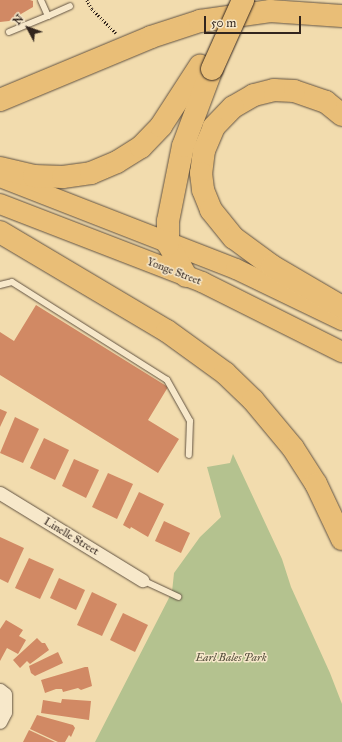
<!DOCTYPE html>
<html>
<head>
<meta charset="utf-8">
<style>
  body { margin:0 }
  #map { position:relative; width:342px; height:742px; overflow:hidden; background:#f2dcae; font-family:"IM FELL Great Primer",serif }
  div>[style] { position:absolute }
  .green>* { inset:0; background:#b4c28f }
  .building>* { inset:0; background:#d18964 }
  .path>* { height:2.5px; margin-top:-1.25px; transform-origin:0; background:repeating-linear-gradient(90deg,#32251e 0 1px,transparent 0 3px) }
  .roads { filter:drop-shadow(0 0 1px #625342) drop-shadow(0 0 1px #625342) }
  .lane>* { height:6px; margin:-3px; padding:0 3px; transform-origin:3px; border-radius:3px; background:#f7e8ca }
  .street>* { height:13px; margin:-6.5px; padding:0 6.5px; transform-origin:6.5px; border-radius:6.5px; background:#f7e8ca }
  .primary>* { height:20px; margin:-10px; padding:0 10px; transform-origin:10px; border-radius:10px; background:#e9be77 }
  .highway>* { height:22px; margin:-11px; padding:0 11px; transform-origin:11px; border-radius:11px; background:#e9be77 }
  .bridges { filter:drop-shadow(0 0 1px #32251e) drop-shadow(0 0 1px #32251e) }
  .highway-bridge>* { height:22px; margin:-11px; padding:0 11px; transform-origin:11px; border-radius:11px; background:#e9be77 }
  span { translate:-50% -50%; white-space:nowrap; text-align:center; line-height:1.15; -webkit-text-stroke:3px #f7e8ca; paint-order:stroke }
  .street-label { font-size:11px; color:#32251e }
  .park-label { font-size:11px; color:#524c3a; font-style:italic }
  .north { position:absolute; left:8px; top:8px; width:40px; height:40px; -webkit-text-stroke:3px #f7e8ca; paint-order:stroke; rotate:311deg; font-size:11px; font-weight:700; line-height:16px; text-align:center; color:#32251e }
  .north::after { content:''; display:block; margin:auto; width:14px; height:18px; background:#32251e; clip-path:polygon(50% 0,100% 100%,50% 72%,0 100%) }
  .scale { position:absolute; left:204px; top:16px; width:97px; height:18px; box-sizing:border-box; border:2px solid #32251e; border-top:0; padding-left:5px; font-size:12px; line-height:14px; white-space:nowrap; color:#32251e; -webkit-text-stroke:3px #f7e8ca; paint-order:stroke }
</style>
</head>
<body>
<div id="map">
  <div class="green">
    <i style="clip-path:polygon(233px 454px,282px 559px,291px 587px,330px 673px,342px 704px,342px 742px,95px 742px,172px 592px,174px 573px,200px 537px,221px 517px,207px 467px,230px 463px)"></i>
  </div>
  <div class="building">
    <i style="clip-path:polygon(0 0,30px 0,33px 1px,33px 7px,9px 21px,0 22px)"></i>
    <i style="clip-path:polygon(36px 305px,168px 387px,148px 420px,179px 439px,158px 473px,0 375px,0 332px,14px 341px)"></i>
    <i style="clip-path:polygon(0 409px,7px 412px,0 427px)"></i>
    <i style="clip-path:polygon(15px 417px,39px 429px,23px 463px,0 453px)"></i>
    <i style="clip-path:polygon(44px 438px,69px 450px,55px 480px,30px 468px)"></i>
    <i style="clip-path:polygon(74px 459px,99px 470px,86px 498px,62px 486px)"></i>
    <i style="clip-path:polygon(108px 473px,133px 484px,117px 519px,92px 507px)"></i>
    <i style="clip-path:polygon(139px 492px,164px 504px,148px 537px,131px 527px,130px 529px,123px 525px)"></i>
    <i style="clip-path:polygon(164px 521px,190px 533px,181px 553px,155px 541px)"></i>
    <i style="clip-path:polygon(0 537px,24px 548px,8px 583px,0 579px)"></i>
    <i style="clip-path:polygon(29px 558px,54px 569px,40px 599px,15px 588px)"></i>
    <i style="clip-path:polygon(59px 578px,85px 590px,76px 610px,50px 598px)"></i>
    <i style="clip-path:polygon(92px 592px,117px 604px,102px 636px,77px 625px)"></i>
    <i style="clip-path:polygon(123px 613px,148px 625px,135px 652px,110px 640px)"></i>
    <i style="clip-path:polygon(6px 620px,23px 630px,19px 636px,26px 640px,18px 654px,7px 648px,0 661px,0 629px)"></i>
    <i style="clip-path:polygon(37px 638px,42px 643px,45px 643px,49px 650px,30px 664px,27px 661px,20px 668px,13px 660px)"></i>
    <i style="clip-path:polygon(58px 652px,63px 663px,35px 676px,31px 673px,29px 666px)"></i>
    <i style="clip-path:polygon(85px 667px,88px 667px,92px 686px,81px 690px,78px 688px,63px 692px,62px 689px,56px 689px,45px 693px,41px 680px)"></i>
    <i style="clip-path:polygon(62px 699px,91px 701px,89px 720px,41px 713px,43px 700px,61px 703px)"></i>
    <i style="clip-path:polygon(37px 715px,73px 725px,75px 728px,71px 737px,69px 735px,65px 742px,58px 742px,30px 729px)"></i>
    <i style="clip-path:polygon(29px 730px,55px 742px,23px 742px)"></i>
  </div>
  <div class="path">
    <i style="left:87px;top:0;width:10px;rotate:61deg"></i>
    <i style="left:92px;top:9px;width:34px;rotate:45deg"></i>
  </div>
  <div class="roads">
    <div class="lane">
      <i style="left:48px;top:16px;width:24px;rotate:-24deg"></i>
      <i style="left:9px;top:32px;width:42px;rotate:-22.3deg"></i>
      <i style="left:48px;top:16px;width:17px;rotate:-114deg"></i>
      <i style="left:0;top:285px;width:12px;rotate:-14deg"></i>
      <i style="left:12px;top:282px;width:183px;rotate:32.3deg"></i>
      <i style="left:167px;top:380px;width:47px;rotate:60.7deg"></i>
      <i style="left:190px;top:421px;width:34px;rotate:92deg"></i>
      <i style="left:142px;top:580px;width:40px;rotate:25deg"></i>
    </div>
    <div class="street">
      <i style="left:0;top:493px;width:167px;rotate:31.5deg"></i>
      <i style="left:0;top:690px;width:6px;rotate:39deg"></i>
      <i style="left:5px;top:694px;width:18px;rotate:90deg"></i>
      <i style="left:5px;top:712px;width:11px;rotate:117deg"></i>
    </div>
    <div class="primary">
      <i style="left:0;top:177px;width:253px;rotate:21.3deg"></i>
      <i style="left:236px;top:269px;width:118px;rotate:25.7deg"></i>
      <i style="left:0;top:204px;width:217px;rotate:21.1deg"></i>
      <i style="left:202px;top:282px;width:157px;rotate:26.6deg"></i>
    </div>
    <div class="highway">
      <i style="left:0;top:100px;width:164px;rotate:-22.6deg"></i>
      <i style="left:151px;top:37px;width:52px;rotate:-18.1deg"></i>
      <i style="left:200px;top:21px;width:71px;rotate:-8.1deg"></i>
      <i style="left:270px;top:11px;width:72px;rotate:4deg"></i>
      <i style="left:342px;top:115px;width:21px;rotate:-141deg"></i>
      <i style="left:326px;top:102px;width:34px;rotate:-161deg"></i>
      <i style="left:294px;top:91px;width:20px;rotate:-177deg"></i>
      <i style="left:274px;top:90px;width:21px;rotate:166deg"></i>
      <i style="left:254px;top:95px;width:24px;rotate:150deg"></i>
      <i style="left:233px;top:107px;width:28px;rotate:134deg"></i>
      <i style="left:214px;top:127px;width:25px;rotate:113deg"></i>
      <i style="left:204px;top:150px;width:23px;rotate:97deg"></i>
      <i style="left:201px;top:173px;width:17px;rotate:83deg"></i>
      <i style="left:203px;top:190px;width:22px;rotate:68deg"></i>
      <i style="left:211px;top:210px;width:36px;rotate:51deg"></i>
      <i style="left:234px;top:238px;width:47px;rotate:36.4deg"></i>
      <i style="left:272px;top:266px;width:81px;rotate:30.4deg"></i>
      <i style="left:0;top:168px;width:35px;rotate:13deg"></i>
      <i style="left:34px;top:176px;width:29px;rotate:2deg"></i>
      <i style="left:63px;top:177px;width:28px;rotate:-8deg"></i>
      <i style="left:91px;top:173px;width:28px;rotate:-23deg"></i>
      <i style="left:117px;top:162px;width:28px;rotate:-32deg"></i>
      <i style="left:141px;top:147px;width:29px;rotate:-46deg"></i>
      <i style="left:161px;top:126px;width:72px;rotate:-57deg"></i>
      <i style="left:0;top:232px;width:194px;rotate:30.7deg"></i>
      <i style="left:167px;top:331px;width:72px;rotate:35.9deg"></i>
      <i style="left:225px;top:373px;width:39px;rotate:44deg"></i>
      <i style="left:253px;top:400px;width:62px;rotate:50.2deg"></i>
      <i style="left:293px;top:448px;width:43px;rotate:57.4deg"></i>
      <i style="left:316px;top:484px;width:61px;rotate:64.7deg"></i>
      <i style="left:186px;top:276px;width:37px;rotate:-119deg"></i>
      <i style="left:168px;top:244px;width:23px;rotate:-90deg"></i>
      <i style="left:168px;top:221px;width:76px;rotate:-78.7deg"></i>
      <i style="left:183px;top:146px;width:82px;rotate:-69.4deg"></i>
    </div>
  </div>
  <div class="bridges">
    <div class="highway-bridge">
      <i style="left:212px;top:69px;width:76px;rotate:-65.8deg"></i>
    </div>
  </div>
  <div class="street-label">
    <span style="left:174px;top:272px;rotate:21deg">Yonge Street</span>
    <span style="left:71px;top:537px;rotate:31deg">Linelle Street</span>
  </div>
  <div class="park-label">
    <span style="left:231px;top:658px">Earl Bales Park</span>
  </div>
  <div class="north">N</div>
  <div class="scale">50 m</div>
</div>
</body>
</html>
